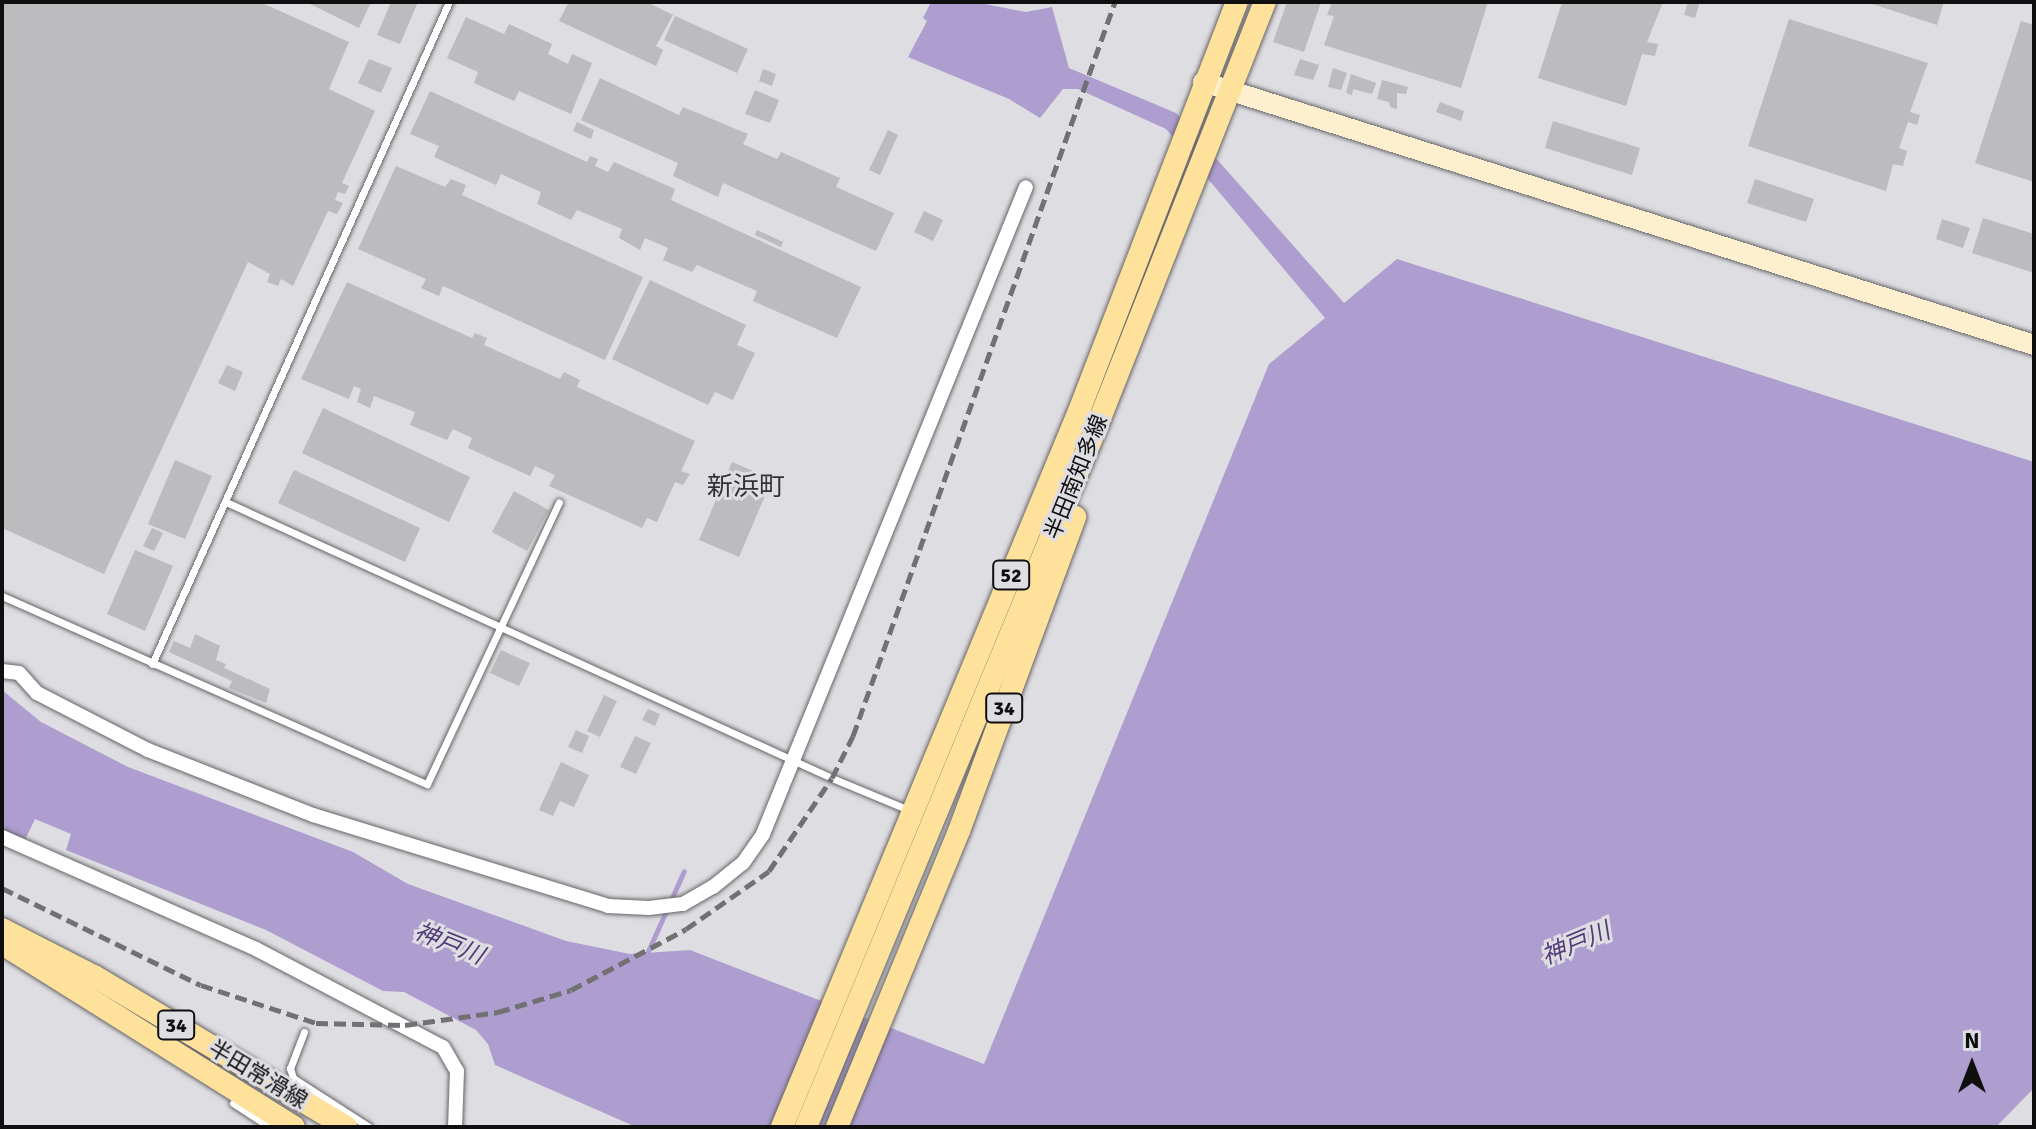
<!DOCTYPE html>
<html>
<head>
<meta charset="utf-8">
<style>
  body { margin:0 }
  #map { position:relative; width:2036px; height:1129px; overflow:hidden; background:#dedde1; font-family:Signika,"Noto Sans JP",sans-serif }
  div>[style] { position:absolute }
  .water>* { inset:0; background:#ae9ed0 }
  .stream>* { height:5px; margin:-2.5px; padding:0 2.5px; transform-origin:2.5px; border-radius:2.5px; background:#ae9ed0 }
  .building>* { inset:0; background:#bcbbbe }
  .roads { filter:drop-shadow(0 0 2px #666568) drop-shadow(0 0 2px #666568) }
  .lane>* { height:7px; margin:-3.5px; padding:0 3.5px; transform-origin:3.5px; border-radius:3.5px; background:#fff }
  .street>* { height:14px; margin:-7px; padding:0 7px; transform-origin:7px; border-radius:7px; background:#fff }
  .secondary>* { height:20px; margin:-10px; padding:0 10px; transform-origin:10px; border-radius:10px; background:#fef0ce }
  .primary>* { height:22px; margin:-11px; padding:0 11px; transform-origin:11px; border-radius:11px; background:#fee29c }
  .rail>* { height:5px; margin-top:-2.5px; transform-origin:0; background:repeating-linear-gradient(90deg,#717173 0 12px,transparent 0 18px) }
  span { translate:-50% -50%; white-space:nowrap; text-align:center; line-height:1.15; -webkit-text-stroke:6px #dedde1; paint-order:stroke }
  .shield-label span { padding:2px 6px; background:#dedde1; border:2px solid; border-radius:6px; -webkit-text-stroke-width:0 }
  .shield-label { font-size:20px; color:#0f0f10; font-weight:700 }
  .street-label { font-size:22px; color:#0f0f10 }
  .water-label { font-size:24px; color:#523b79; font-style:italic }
  .quarter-label { font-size:26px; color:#333335 }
  .frame { position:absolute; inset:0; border:4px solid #0f0f10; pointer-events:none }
  .north { position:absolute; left:1932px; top:1025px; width:80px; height:80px; -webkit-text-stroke:6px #dedde1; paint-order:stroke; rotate:0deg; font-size:22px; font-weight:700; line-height:32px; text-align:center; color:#0f0f10 }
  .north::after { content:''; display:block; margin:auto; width:28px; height:36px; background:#0f0f10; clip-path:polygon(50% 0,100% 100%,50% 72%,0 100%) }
</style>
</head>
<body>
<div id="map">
  <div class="water">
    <i style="clip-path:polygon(931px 2px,975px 2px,1026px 12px,1052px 7px,1069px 68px,1176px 113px,1344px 303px,1397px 259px,2034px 462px,2034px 1088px,1996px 1127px,636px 1127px,495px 1065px,488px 1044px,476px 1030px,404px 992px,383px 991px,266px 930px,66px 850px,71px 834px,35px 819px,24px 842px,2px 832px,2px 690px,41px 722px,128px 767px,353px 852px,408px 884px,566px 941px,630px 954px,690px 950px,984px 1064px,1269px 364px,1325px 318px,1166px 129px,1078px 89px,1063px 89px,1040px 118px,1009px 99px,908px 57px,927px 21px,923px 18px)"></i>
  </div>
  <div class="stream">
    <i style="left:645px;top:958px;width:95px;rotate:-65.9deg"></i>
  </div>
  <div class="building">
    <i style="clip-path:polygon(2px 2px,260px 2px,349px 42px,329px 89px,375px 111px,342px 183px,349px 186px,345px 194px,338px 192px,335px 200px,343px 203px,337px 214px,328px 211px,293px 286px,281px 279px,278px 286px,267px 282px,270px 274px,248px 262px,104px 574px,2px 528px)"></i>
    <i style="clip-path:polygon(306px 2px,371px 2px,359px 28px)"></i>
    <i style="clip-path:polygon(391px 2px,418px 2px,400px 44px,377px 35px)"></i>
    <i style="clip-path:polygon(569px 2px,647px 2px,673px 15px,656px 46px,663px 50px,656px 66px,559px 21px)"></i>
    <i style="clip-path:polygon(1287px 2px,1321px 2px,1304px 52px,1273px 42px)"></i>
    <i style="clip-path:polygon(1332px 2px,1488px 2px,1461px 88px,1324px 45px,1334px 16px,1327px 15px)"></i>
    <i style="clip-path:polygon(1562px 2px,1663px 2px,1647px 42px,1658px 44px,1655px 56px,1642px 54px,1626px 106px,1538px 78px)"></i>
    <i style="clip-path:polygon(1688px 2px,1700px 2px,1695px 18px,1684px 15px)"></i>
    <i style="clip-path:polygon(1866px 2px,1944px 2px,1937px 25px)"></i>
    <i style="clip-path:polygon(675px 16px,748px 49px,737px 73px,664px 40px)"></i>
    <i style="clip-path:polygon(466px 17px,504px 34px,509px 24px,552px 44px,548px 54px,568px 64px,572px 54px,592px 63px,571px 114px,519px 91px,514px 101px,474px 83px,478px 72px,447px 58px)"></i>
    <i style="clip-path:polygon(1789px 19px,1928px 63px,1910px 112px,1920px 115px,1917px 125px,1908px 122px,1899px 148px,1907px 151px,1903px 166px,1893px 164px,1886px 191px,1748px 146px)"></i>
    <i style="clip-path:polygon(2021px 21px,2034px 25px,2034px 182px,1975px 163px)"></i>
    <i style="clip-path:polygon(369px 59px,392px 68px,381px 93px,358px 83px)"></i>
    <i style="clip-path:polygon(1300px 59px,1319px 65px,1313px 80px,1294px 75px)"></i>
    <i style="clip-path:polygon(1333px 68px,1347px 73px,1341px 90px,1328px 87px)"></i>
    <i style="clip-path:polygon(763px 69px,776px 74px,772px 86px,759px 81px)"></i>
    <i style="clip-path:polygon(1351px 74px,1376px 83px,1372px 94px,1353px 89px,1352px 95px,1346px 93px)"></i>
    <i style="clip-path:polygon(600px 78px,679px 115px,683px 107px,748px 134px,743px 144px,777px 159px,781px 152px,840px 178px,836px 187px,894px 213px,876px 251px,723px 183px,718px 197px,673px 176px,678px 163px,581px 120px)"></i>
    <i style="clip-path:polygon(1382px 80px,1408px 87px,1406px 94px,1397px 93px,1397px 109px,1390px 107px,1389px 102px,1377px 99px)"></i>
    <i style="clip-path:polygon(755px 90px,779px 100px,770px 123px,745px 114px)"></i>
    <i style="clip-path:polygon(430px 91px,587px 162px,590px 156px,598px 159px,595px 166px,608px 172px,614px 162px,675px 189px,671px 200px,861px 287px,837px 338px,753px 301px,757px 291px,697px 265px,692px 272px,663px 260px,668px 248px,645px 238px,640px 250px,619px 238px,622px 229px,577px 210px,571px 220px,537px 204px,541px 192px,501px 174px,496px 185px,434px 157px,439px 146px,410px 134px)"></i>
    <i style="clip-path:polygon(1440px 102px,1464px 111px,1461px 121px,1436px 112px)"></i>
    <i style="clip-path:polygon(1553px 121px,1640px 148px,1632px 175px,1545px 148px)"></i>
    <i style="clip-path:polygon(577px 122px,594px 130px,591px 139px,573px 131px)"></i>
    <i style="clip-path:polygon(888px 130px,898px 135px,880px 175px,869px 170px)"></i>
    <i style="clip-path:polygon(396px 166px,445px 187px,451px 179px,466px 185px,462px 195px,643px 277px,605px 360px,443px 286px,439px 296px,421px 288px,426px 279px,358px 249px)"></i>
    <i style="clip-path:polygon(1755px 179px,1814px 199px,1806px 222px,1747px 203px)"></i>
    <i style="clip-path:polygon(924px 211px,943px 220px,933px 241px,914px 232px)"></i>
    <i style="clip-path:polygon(1983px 218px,2034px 234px,2034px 273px,1972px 253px)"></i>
    <i style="clip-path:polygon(1942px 219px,1970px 228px,1963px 248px,1936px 239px)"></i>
    <i style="clip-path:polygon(757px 230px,783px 242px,781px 247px,755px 235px)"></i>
    <i style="clip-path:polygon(650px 280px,746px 325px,737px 345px,755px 353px,733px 400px,715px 392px,708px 405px,612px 359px)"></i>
    <i style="clip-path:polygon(347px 282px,472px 338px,475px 333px,487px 338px,484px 345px,560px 379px,564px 372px,580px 380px,577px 387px,695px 441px,681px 471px,690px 474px,683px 485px,675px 482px,657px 522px,647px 518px,642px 528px,549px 486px,555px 475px,535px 466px,530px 476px,468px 448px,472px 438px,453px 429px,447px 440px,410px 425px,415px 412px,374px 396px,370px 408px,357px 402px,361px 389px,354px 386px,349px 399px,301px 379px)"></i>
    <i style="clip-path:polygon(227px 365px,243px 372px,235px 391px,218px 383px)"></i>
    <i style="clip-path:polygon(323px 408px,470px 477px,449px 522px,302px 453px)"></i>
    <i style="clip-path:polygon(175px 460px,212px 476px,185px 539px,148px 524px)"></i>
    <i style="clip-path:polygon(732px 462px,772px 479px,739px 557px,699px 540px)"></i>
    <i style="clip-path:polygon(294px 470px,420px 528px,405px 562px,278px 503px)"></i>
    <i style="clip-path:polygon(514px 491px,549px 510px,527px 551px,492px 532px)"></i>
    <i style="clip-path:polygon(152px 528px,163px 533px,154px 551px,143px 546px)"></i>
    <i style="clip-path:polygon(135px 550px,173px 566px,145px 631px,107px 614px)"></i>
    <i style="clip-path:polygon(195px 634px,220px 646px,216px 660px,226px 664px,224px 668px,270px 689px,266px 703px,229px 688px,232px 681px,169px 652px,174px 641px,190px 648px)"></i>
    <i style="clip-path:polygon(501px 650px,530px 663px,519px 686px,490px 673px)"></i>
    <i style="clip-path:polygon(604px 695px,617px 701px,600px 737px,587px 731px)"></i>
    <i style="clip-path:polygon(648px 709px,660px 714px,655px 726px,642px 720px)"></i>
    <i style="clip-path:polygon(576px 730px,589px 736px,582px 753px,568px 747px)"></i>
    <i style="clip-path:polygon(635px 736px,651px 743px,636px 774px,620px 767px)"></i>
    <i style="clip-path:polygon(561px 762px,589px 775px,574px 807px,560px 801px,553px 816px,539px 810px)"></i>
  </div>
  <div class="roads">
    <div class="lane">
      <i style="left:226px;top:502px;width:666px;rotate:24.49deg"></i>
      <i style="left:832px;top:778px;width:83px;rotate:22.6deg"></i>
      <i style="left:2px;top:596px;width:465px;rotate:23.9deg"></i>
      <i style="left:427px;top:784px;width:311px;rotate:-64.9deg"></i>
      <i style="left:152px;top:664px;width:726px;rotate:-65.84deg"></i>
      <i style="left:304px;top:1032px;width:39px;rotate:111deg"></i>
      <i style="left:290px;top:1068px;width:10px;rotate:73deg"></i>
      <i style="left:293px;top:1078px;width:90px;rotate:32.8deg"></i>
      <i style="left:233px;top:1103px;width:44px;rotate:33deg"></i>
    </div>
    <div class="street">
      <i style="left:2px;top:671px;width:17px;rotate:7deg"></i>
      <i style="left:19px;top:673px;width:27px;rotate:48deg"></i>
      <i style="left:37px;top:693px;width:125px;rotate:27.2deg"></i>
      <i style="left:148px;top:750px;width:177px;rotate:21.5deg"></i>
      <i style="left:313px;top:815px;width:309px;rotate:17.1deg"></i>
      <i style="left:608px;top:906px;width:41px;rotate:2.8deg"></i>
      <i style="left:649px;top:908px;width:34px;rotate:-7deg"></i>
      <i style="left:683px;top:904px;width:34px;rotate:-30deg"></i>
      <i style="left:713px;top:887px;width:38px;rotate:-39deg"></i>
      <i style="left:743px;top:863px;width:35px;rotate:-55deg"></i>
      <i style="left:763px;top:834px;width:698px;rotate:-67.88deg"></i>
      <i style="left:2px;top:837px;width:278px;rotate:23.8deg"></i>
      <i style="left:256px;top:949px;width:211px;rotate:27.7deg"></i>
      <i style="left:443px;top:1047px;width:28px;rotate:60deg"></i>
      <i style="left:457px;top:1071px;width:56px;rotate:92deg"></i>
    </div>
    <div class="secondary">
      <i style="left:1203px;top:82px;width:872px;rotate:17.56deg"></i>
    </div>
    <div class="primary">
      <i style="left:2px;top:929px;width:103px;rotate:27.1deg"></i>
      <i style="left:94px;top:976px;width:294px;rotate:30.9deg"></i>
      <i style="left:4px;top:945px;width:342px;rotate:32.1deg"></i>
      <i style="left:782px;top:1127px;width:775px;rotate:-67.47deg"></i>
      <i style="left:1079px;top:411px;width:438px;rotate:-68.9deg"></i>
      <i style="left:806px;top:1127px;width:764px;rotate:-67.46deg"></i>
      <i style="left:1099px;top:421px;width:451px;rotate:-68.4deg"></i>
      <i style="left:837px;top:1127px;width:320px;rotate:-67.6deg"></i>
      <i style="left:959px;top:831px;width:335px;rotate:-69.7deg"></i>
    </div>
  </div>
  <div class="rail">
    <i style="left:2px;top:888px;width:221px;rotate:26deg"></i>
    <i style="left:201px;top:985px;width:121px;rotate:18.3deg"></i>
    <i style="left:316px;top:1023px;width:89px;rotate:1.3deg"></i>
    <i style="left:405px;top:1025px;width:94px;rotate:-8deg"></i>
    <i style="left:498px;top:1012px;width:76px;rotate:-16.8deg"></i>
    <i style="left:571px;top:990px;width:130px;rotate:-27.9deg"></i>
    <i style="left:686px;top:929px;width:101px;rotate:-34.9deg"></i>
    <i style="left:769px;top:871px;width:112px;rotate:-55.9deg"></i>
    <i style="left:832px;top:778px;width:47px;rotate:-63.4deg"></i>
    <i style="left:853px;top:736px;width:779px;rotate:-70.36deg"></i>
  </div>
  <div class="shield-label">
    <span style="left:1011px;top:575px">52</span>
    <span style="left:1004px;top:708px">34</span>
    <span style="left:176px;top:1025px">34</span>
  </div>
  <div class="street-label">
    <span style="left:1076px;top:477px;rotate:-68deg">半田南知多線</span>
    <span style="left:258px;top:1074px;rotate:31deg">半田常滑線</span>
  </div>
  <div class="water-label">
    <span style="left:449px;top:944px;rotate:22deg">神戸川</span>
    <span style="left:1576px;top:944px;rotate:-23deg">神戸川</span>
  </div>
  <div class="quarter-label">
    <span style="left:746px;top:488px">新浜町</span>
  </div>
  <div class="frame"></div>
  <div class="north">N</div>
</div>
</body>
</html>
